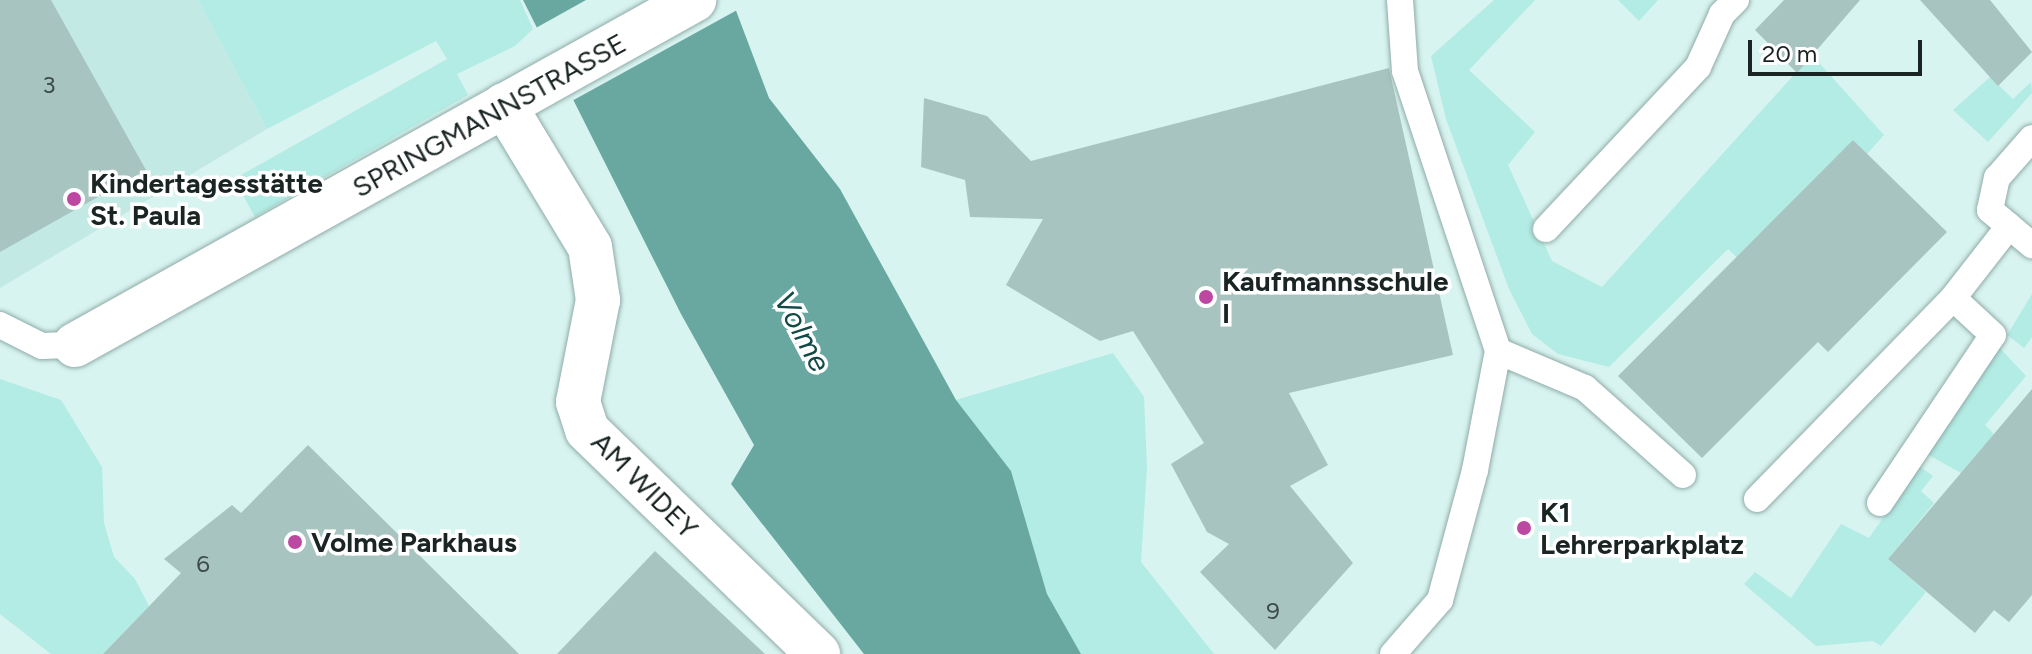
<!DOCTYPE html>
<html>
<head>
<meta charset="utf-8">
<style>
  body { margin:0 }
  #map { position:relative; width:2032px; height:654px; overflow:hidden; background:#d8f4f0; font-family:Figtree,sans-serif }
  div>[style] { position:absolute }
  .built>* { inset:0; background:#c3e9e5 }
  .green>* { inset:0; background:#b3ebe5 }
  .water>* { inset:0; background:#69a7a1 }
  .pier>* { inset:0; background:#d8f4f0 }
  .building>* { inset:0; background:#a8c4c0 }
  .roads { filter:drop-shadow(0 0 2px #90aba8) drop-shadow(0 0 2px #90aba8) }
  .service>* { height:26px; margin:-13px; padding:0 13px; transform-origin:13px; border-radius:13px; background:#fff }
  .minor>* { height:44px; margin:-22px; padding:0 22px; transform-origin:22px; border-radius:22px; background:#fff }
  .dots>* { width:22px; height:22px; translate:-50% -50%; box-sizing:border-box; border:4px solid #fff; border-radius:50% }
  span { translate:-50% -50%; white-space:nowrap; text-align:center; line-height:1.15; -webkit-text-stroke:7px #fff; paint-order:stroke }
  .number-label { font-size:24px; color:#3d4c4a }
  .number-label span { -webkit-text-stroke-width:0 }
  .street-label { font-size:28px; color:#192423 }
  .poi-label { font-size:28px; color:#192423; font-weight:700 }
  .left { translate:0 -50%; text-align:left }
  .water-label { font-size:30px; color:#124a46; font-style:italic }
  .scale { position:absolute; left:1748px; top:40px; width:174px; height:36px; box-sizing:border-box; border:4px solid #192423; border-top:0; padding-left:10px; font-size:24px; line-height:28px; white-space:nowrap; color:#192423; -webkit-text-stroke:6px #fff; paint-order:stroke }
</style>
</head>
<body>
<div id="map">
  <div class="built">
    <i style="clip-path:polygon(0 0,198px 0,267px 129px,0 288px)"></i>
  </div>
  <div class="green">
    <i style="clip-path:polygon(198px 0,520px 0,533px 29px,515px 46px,457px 74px,468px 95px,255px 217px,234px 179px,447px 59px,436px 41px,267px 129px)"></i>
    <i style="clip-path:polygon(1494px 0,1535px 0,1469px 70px,1535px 132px,1508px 165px,1552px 261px,1602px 287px,1812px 55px,1884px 135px,1867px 154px,1853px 140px,1750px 270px,1728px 249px,1609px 367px,1558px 354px,1532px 334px,1509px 289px,1446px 119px,1431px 56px)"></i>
    <i style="clip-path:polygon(1618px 0,1658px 0,1639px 21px)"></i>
    <i style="clip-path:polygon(1990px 77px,2013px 99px,2031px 82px,2032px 93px,1988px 142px,1953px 110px)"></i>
    <i style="clip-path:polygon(2032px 294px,2032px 337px,2024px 348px,2007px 335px)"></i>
    <i style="clip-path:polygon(1997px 345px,2026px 376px,1985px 425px,1994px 434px,1961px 473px,1927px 454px)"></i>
    <i style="clip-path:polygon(1113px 353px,1144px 397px,1147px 467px,1141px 562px,1214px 654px,1081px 654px,1047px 594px,1011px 471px,956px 400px)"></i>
    <i style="clip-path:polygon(0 379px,61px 400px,102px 467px,104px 523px,114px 557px,135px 579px,149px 606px,103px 654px,51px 654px,0 614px)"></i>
    <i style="clip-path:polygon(1919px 466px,1933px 476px,1921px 491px,1934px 503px,1888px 559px,1926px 592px,1881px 646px,1873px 641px,1816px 646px,1744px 584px,1755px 572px,1791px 598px,1841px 524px,1869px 538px)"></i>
  </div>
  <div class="water">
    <i style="clip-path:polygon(523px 0,732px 0,769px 98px,840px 189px,956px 400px,1011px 471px,1047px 594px,1081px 654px,864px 654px,731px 484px,754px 445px,681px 314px)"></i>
  </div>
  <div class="pier">
    <i style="clip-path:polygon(586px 0,736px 0,739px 9px,570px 102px,534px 29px)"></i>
  </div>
  <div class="building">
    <i style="clip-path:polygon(0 0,51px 0,146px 170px,0 252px)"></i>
    <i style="clip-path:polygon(1784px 0,1860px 0,1797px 73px,1755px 30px)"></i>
    <i style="clip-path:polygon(1920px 0,1990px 0,2032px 52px,1998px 86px)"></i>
    <i style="clip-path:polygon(1389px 68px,1453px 355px,1289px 393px,1328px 465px,1290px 486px,1353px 563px,1275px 650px,1200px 572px,1229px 544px,1207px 532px,1171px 464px,1204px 443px,1133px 331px,1100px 341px,1006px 285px,1043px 219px,970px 217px,965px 180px,921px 167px,924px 98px,987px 116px,1031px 161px)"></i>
    <i style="clip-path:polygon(1853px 140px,1947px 232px,1828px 352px,1818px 342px,1702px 458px,1618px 376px)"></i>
    <i style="clip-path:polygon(2032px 389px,2032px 595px,2009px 622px,1994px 610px,1975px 633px,1888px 559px)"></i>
    <i style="clip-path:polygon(308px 445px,519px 654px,103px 654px,181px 573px,164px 559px,232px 505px,241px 513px)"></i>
    <i style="clip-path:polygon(655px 551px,765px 654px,557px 654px)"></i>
  </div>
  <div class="roads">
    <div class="service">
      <i style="left:1400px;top:0;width:71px;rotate:86deg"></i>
      <i style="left:1405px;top:71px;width:295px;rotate:71.6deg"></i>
      <i style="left:1498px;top:351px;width:95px;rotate:23deg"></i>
      <i style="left:1585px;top:388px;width:131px;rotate:41.6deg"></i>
      <i style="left:2009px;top:226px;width:30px;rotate:40deg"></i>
      <i style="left:1546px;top:229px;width:222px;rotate:-46.8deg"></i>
      <i style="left:1698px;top:67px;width:58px;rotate:-65.6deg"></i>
      <i style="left:1722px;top:14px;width:20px;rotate:-45deg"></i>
      <i style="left:0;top:325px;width:47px;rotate:26.6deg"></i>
      <i style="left:42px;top:346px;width:33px;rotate:-2deg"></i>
      <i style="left:1757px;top:499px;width:281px;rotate:-45.7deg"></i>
      <i style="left:1953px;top:298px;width:91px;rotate:-52.1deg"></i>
      <i style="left:2009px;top:226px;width:25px;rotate:-140deg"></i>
      <i style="left:1990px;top:210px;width:33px;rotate:-78deg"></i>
      <i style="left:1997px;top:178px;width:53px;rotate:-48.8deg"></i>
      <i style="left:1880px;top:503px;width:202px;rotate:-56.1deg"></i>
      <i style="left:1993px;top:335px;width:54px;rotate:-137.2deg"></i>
      <i style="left:1393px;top:654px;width:72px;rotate:-49deg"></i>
      <i style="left:1440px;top:600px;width:135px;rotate:-74.9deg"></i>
      <i style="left:1475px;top:470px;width:121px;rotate:-79.1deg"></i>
    </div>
    <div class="minor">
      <i style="left:504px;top:105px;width:166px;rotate:58.8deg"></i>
      <i style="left:590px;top:247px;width:54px;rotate:81.4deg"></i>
      <i style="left:598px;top:300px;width:104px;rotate:101.1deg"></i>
      <i style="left:578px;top:402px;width:29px;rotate:72deg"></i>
      <i style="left:587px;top:430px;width:322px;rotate:44.1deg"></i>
      <i style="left:75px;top:345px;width:709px;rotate:-29.13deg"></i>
    </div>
  </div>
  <div class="dots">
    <i style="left:74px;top:199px;background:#bd48a1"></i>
    <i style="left:1206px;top:297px;background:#bd48a1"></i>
    <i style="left:1524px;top:528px;background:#bd48a1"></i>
    <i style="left:295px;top:542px;background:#bd48a1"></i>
  </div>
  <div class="number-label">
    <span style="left:49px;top:85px">3</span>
    <span style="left:203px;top:564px">6</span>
    <span style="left:1273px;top:611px">9</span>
  </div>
  <div class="street-label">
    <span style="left:489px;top:115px;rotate:-29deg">SPRINGMANNSTRASSE</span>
    <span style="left:645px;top:485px;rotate:45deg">AM WIDEY</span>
  </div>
  <div class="poi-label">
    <span class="left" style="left:90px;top:199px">Kindertagesstätte<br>St. Paula</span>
    <span class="left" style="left:1222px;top:297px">Kaufmannsschule<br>I</span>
    <span class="left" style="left:1540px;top:528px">K1<br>Lehrerparkplatz</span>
    <span class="left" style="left:311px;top:542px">Volme Parkhaus</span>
  </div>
  <div class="water-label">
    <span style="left:802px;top:332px;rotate:62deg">Volme</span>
  </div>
  <div class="scale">20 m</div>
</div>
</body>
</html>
